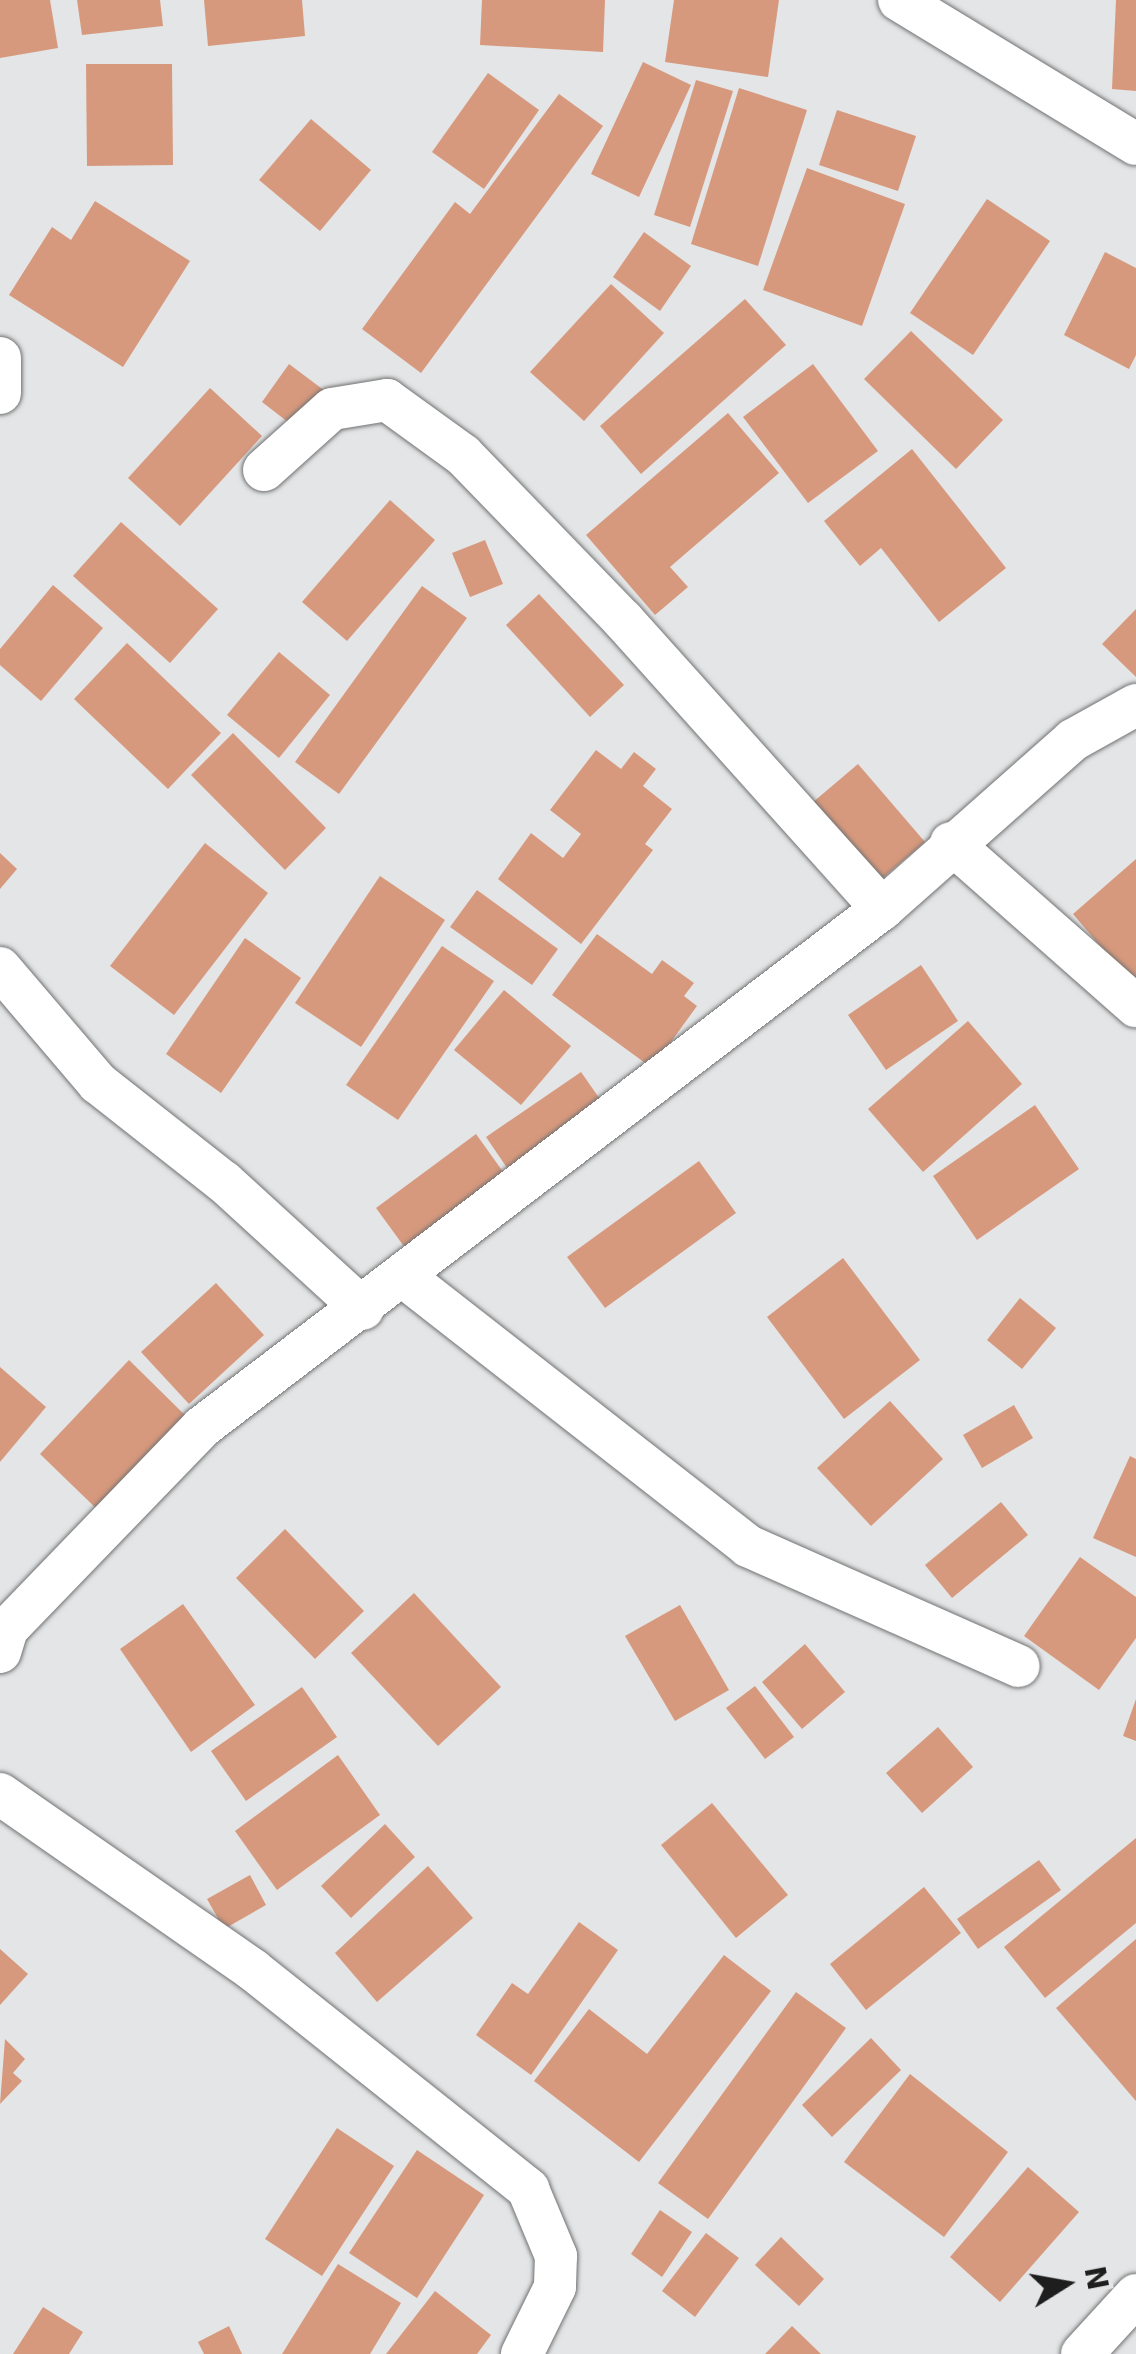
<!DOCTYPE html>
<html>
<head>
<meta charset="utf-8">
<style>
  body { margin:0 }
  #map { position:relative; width:1136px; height:2354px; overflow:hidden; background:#e4e5e6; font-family:"DejaVu Sans",sans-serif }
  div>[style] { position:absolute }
  .building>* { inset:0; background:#d7997d }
  .roads { filter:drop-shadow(0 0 2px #717273) drop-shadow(0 0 2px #717273) }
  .minor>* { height:42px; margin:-21px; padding:0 21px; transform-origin:21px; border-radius:21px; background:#fff }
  span { translate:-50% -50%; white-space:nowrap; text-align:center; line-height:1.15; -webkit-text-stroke:10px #e4e5e6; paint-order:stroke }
  .north { position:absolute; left:1016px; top:2234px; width:100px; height:100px; -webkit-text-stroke:8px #e4e5e6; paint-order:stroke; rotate:79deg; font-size:28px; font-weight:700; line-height:40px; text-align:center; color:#1e1e1e }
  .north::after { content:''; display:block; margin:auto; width:35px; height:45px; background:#1e1e1e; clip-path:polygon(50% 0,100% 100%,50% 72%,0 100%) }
</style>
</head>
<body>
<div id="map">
  <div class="building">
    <i style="clip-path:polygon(0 0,50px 0,58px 48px,0 58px)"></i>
    <i style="clip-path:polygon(77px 0,160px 0,163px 26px,82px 35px)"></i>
    <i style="clip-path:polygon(204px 0,302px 0,305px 36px,208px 46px)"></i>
    <i style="clip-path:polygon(482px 0,605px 0,603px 52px,480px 45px)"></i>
    <i style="clip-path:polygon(674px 0,779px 0,768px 77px,665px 62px)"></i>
    <i style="clip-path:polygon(1116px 0,1136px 0,1136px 91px,1112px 89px)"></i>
    <i style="clip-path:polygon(643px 62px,691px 85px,639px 197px,591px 174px)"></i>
    <i style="clip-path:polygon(86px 64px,172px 64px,173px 165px,87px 166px)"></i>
    <i style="clip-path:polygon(488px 73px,539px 110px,484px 189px,432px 152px)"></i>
    <i style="clip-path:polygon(696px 80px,733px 91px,690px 227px,654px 215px)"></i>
    <i style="clip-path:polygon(739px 88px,807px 110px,758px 266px,691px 244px)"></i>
    <i style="clip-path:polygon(559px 94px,603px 126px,421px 373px,362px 329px,455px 202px,470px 214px)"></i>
    <i style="clip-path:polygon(837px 110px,916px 136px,898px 191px,819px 165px)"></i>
    <i style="clip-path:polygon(311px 119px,371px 170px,320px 231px,259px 180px)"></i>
    <i style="clip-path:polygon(807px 168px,905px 204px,862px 326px,763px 290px)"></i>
    <i style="clip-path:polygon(987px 199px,1050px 241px,973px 355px,910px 313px)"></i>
    <i style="clip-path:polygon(95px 201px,190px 261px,123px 367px,9px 295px,52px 227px,71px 240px)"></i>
    <i style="clip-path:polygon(644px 232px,691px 266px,660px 311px,613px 277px)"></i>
    <i style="clip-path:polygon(1105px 252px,1136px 268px,1136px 355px,1129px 369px,1064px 335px)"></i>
    <i style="clip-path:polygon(611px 284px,664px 333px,584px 421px,530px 372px)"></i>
    <i style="clip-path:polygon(745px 299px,786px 345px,641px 474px,600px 426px)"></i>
    <i style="clip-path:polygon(911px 331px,1003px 420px,956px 469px,864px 379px)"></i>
    <i style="clip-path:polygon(289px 364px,325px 391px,297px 429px,262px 402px)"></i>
    <i style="clip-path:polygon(813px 364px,878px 451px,808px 503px,743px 417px)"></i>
    <i style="clip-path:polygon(210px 388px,262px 436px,180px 526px,128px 478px)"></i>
    <i style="clip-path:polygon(728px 413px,779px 473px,670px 567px,688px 587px,655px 615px,586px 535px)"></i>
    <i style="clip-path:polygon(912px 449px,1006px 568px,939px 622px,881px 548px,860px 566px,824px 521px)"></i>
    <i style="clip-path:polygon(390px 500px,435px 540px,347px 641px,302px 602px)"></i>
    <i style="clip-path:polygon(121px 522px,218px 609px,170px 663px,73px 576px)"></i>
    <i style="clip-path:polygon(485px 540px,503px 584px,470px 597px,452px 553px)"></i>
    <i style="clip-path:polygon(53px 585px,103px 628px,41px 701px,0 665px,0 649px)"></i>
    <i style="clip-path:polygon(422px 586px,467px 618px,339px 794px,295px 762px)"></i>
    <i style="clip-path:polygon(539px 594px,624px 685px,590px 717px,506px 625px)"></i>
    <i style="clip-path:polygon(1136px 609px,1136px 677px,1102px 644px)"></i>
    <i style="clip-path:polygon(127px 643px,221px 733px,168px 789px,74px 699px)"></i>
    <i style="clip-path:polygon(279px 652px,330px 695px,279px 758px,227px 715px)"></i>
    <i style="clip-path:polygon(233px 733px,326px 828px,285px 870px,191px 775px)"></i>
    <i style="clip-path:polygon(596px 750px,621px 769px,634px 752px,656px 769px,643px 786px,672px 809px,645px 844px,653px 850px,581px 944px,498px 879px,531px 833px,563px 858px,581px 834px,550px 810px)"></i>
    <i style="clip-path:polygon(858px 764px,925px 842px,878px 882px,812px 803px)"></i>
    <i style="clip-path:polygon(205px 843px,268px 893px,174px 1015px,110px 966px)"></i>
    <i style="clip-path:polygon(0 853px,17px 869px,0 889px)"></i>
    <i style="clip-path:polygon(1136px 859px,1136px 985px,1134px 986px,1073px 914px)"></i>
    <i style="clip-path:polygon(380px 876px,445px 920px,361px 1047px,295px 1003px)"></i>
    <i style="clip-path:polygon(477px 890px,558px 949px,532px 985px,450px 927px)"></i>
    <i style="clip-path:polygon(597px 934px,652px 974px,662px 960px,694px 983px,684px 996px,697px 1006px,652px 1068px,552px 995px)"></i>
    <i style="clip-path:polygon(245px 938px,301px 978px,221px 1093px,166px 1054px)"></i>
    <i style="clip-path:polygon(442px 946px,494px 981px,398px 1120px,346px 1085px)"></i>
    <i style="clip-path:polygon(921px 965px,958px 1021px,886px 1070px,848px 1015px)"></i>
    <i style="clip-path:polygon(504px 990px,571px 1046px,521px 1105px,454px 1050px)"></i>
    <i style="clip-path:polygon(968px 1021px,1022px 1084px,923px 1172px,868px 1109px)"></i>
    <i style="clip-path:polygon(581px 1072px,609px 1112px,514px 1178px,486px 1137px)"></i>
    <i style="clip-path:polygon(1035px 1105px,1079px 1169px,977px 1240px,933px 1176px)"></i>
    <i style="clip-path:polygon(476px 1134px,511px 1183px,411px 1256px,376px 1208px)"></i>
    <i style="clip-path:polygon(699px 1161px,736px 1213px,605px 1308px,567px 1257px)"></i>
    <i style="clip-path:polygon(843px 1258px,920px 1360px,844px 1419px,767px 1317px)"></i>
    <i style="clip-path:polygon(216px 1283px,264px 1335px,189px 1404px,141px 1352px)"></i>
    <i style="clip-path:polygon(1020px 1298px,1056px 1328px,1022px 1369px,987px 1340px)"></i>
    <i style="clip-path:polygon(129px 1360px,193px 1423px,103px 1515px,40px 1454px)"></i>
    <i style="clip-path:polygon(0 1367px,46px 1407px,0 1462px)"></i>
    <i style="clip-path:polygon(890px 1401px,943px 1459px,871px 1526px,817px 1468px)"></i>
    <i style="clip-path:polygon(1014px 1405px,1033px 1438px,982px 1468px,963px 1435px)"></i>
    <i style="clip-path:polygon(1130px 1456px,1136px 1459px,1136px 1557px,1093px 1538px)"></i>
    <i style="clip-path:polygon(1001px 1502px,1028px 1535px,952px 1598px,925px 1565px)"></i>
    <i style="clip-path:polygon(285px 1529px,364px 1611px,315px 1659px,236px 1578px)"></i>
    <i style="clip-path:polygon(1080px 1557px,1136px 1597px,1136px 1638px,1099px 1690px,1024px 1636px)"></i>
    <i style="clip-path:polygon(414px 1593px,501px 1687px,438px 1746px,351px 1653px)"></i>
    <i style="clip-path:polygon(183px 1604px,255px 1705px,191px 1752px,120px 1649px)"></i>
    <i style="clip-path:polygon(680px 1605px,729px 1690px,675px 1721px,625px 1636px)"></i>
    <i style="clip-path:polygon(805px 1644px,845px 1692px,802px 1729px,762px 1682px)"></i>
    <i style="clip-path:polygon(755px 1686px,794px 1737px,765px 1759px,726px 1708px)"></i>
    <i style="clip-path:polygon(302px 1687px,337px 1737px,246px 1801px,211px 1751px)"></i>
    <i style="clip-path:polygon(1136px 1699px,1136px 1741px,1123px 1736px)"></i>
    <i style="clip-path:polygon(938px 1727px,973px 1767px,922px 1813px,886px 1773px)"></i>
    <i style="clip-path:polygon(338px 1755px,380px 1815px,277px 1890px,235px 1831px)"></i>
    <i style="clip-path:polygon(712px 1803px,788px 1895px,736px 1938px,661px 1845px)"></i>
    <i style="clip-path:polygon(385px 1824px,415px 1857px,351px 1918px,321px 1886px)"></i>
    <i style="clip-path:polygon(1136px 1838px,1136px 1923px,1045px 1998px,1004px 1947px)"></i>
    <i style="clip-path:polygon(1039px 1860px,1061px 1890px,978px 1949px,957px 1919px)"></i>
    <i style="clip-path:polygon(428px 1866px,473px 1918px,377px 2002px,335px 1953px)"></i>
    <i style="clip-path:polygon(250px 1875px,266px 1905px,224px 1929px,207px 1899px)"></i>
    <i style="clip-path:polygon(924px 1887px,961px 1933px,866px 2010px,830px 1964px)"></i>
    <i style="clip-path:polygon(579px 1922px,618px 1950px,531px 2075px,476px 2035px,512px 1983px,528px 1994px)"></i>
    <i style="clip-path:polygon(1136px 1939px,1136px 2101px,1056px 2008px)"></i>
    <i style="clip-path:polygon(0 1949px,28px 1974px,0 2005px)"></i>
    <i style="clip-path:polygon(724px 1955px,771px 1991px,639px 2162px,534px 2081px,589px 2009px,647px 2054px)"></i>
    <i style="clip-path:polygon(796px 1992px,846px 2028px,708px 2219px,658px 2183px)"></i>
    <i style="clip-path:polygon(871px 2038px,901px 2070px,832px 2137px,802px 2105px)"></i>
    <i style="clip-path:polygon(5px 2039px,25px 2059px,13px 2073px,22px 2081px,0 2104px)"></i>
    <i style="clip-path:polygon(910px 2074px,1008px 2152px,944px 2237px,844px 2162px)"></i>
    <i style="clip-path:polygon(337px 2128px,394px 2166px,322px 2276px,265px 2239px)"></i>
    <i style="clip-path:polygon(417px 2150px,484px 2195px,417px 2298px,349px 2253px)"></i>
    <i style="clip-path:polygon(1028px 2167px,1079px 2212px,1000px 2302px,950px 2257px)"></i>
    <i style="clip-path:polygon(660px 2210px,692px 2232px,662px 2277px,631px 2254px)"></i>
    <i style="clip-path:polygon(706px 2233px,739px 2258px,695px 2317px,662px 2291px)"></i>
    <i style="clip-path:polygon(781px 2237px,824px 2279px,799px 2306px,755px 2265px)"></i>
    <i style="clip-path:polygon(338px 2264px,401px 2303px,370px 2354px,282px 2354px)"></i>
    <i style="clip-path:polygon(435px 2291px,491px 2335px,477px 2354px,386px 2354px)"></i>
    <i style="clip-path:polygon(43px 2307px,83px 2332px,69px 2354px,13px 2354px)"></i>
    <i style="clip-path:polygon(229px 2326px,242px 2354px,204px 2354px,198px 2342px)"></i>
    <i style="clip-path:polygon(792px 2326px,821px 2354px,765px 2354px)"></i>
  </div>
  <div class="roads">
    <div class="minor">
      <i style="left:899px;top:0;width:277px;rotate:31.3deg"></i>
      <i style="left:0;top:358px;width:35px;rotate:90deg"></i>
      <i style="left:264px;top:470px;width:91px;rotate:-41.9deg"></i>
      <i style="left:332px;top:409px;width:56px;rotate:-9.3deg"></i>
      <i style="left:387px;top:400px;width:94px;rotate:35.9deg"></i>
      <i style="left:463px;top:455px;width:230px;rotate:45.9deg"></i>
      <i style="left:623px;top:620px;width:388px;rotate:48.1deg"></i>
      <i style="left:951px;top:843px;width:247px;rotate:41.4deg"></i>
      <i style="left:0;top:968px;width:151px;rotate:49.6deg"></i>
      <i style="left:98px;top:1083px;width:160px;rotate:38.2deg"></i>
      <i style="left:224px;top:1182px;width:188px;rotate:42.4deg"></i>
      <i style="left:404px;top:1277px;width:437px;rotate:38deg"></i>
      <i style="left:748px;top:1546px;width:296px;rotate:23.9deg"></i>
      <i style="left:0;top:1652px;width:24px;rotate:-73deg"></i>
      <i style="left:7px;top:1629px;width:281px;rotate:-46deg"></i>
      <i style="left:202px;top:1427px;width:855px;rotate:-37.3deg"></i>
      <i style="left:882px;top:909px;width:255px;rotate:-41.5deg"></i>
      <i style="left:1073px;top:740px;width:72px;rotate:-29.1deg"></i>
      <i style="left:0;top:1794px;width:308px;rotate:34.8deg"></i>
      <i style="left:253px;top:1970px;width:352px;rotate:38.5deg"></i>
      <i style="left:528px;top:2189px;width:73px;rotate:67.3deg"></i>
      <i style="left:556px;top:2256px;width:31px;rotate:92deg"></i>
      <i style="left:555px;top:2287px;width:75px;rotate:116.2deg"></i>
      <i style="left:1082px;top:2354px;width:80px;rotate:-47.5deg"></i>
    </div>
  </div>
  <div class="north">N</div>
</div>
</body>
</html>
